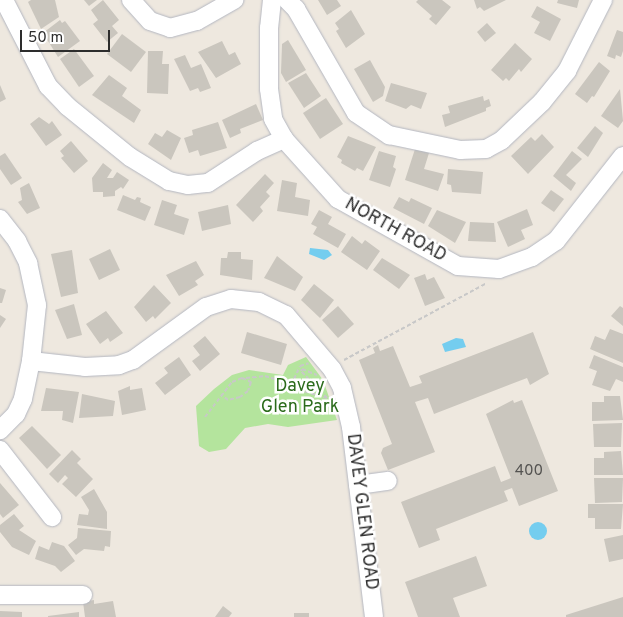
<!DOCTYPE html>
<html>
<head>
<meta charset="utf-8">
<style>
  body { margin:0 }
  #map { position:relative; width:623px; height:617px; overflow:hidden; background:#eee8df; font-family:Overpass,sans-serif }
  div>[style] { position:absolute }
  .green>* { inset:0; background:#b4e49d }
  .water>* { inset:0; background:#74cdef }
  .round { border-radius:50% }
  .building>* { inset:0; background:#cac6be }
  .path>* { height:2px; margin-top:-1px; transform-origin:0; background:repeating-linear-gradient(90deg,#c8c8c8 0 4px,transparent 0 6.5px) }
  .path>.ring { margin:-1px; padding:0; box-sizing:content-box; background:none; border:2px solid #c8c8c8; border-radius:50% }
  .roads { filter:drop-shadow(0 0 1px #b3b6c0) drop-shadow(0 0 1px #b3b6c0) }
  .minor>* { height:18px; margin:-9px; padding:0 9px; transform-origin:9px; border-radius:9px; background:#fff }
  span { translate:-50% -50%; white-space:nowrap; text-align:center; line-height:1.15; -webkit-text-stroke:5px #fff; paint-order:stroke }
  .number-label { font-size:15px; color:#545351 }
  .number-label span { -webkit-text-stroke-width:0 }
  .street-label { font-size:18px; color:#2d2d2d }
  .park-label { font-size:18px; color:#2b6b1b }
  .scale { position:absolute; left:20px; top:30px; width:90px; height:22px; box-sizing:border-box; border:2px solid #2d2d2d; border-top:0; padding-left:6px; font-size:15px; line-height:18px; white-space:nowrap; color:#2d2d2d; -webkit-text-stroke:4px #fff; paint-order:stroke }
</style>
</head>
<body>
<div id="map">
  <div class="green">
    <i style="clip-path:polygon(306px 357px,323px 380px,337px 420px,288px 427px,268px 424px,245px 428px,226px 449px,209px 452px,199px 446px,196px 406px,214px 389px,232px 375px,249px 370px,283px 375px,288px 365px)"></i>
  </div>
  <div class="water">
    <i style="clip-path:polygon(310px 248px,328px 250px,332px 255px,324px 260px,309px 254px)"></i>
    <i style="clip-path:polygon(456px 338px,463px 339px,466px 347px,445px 352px,442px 344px)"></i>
    <i class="round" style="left:529px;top:522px;width:18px;height:18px"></i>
  </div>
  <div class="building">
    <i style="clip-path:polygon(31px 0,55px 0,59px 17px,41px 29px,28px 2px)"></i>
    <i style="clip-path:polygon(84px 0,97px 0,89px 6px)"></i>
    <i style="clip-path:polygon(103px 0,119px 20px,112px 26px,118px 33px,107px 42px,93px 24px,98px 20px,91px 10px)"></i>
    <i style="clip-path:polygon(318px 0,337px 0,341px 6px,327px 15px)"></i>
    <i style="clip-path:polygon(418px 0,442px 0,451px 7px,436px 25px,429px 19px,432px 16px,416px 2px)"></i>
    <i style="clip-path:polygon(474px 0,506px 0,484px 11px,480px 7px,477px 9px)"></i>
    <i style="clip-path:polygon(558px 0,579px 0,577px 8px,557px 3px)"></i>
    <i style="clip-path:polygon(537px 6px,561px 19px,550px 41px,534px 33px,540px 22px,531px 17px)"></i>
    <i style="clip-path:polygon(351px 10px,365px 34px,346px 48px,336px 31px,339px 29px,335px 23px)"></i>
    <i style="clip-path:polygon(60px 20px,62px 23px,65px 21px,80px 41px,58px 57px,43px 33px)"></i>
    <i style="clip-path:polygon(487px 23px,496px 33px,485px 42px,477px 32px)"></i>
    <i style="clip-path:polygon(617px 30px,623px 32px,623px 51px,621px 57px,616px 55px,615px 59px,607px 56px)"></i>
    <i style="clip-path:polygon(122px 34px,146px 52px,131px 72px,107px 54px)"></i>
    <i style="clip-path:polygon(288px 40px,306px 70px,286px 82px,281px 73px,282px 44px)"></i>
    <i style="clip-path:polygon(222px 41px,229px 55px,235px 52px,241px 64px,216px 78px,198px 52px)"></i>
    <i style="clip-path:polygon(515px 43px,532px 59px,521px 72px,519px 69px,509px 81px,506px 78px,503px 81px,491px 70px)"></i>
    <i style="clip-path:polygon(74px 49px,94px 76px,79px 87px,60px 59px)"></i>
    <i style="clip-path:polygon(148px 51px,163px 51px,162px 64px,169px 64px,168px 94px,147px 93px)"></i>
    <i style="clip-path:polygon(185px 55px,191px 68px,201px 64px,211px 88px,200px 92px,198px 88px,190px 91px,174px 59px)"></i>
    <i style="clip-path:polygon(370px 60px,385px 87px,383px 96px,373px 102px,354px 69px)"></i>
    <i style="clip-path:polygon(599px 62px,610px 71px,594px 97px,592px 96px,587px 103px,575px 94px)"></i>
    <i style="clip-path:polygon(306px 73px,321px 96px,304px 108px,288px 83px)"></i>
    <i style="clip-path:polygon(109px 75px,127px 88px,122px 96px,141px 110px,134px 123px,92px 95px)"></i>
    <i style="clip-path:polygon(391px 83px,427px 93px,421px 109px,411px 105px,406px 109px,385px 101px)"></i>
    <i style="clip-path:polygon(0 85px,6px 99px,0 102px)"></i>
    <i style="clip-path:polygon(620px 89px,623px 121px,618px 128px,601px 116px)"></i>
    <i style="clip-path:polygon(483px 96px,484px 101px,489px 99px,491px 106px,486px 108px,486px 111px,445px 127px,442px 115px,450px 113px,448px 106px)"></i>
    <i style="clip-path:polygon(326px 98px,343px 124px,320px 139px,303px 113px)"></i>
    <i style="clip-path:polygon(256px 104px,263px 120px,240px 129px,241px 133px,230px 138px,222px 120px)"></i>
    <i style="clip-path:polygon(39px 117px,49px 124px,52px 121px,62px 135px,46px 146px,30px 124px)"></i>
    <i style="clip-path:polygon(218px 122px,227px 148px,200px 156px,198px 150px,189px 153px,184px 138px,193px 135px,192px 130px)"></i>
    <i style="clip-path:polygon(595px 126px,603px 133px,588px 157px,577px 148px)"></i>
    <i style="clip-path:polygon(167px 130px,181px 138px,171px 160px,148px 144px,155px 133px,162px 137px)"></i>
    <i style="clip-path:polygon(542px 134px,554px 147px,528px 174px,511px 156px,531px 137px,535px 141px)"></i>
    <i style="clip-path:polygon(348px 136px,376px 147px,363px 171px,357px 168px,355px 171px,341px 163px,342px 160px,337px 157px)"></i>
    <i style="clip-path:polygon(71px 141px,88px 161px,74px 173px,61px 158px,64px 156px,60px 151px)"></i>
    <i style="clip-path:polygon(415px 149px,429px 153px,424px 169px,444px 174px,438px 191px,405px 180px)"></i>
    <i style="clip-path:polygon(379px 151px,396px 156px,393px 167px,396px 169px,390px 187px,369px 180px)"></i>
    <i style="clip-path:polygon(572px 151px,582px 159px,566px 175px,576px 183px,571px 191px,553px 176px)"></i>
    <i style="clip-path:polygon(5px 153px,22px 178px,11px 185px,0 169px,0 156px)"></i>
    <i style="clip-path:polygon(103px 163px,112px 170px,107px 178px,113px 178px,117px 172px,129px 180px,123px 189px,121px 187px,115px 191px,115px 196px,103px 197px,103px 192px,93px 192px,92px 178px)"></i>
    <i style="clip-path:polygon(448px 169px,483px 172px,481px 194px,452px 192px,451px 185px,447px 184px)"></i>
    <i style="clip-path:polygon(265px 174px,274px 183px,266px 192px,270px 196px,260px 207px,263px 211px,253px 222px,236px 205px)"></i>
    <i style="clip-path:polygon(282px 180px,297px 183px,295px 197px,310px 200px,308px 216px,277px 211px)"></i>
    <i style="clip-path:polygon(29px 183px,40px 208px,27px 214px,18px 202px,22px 200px,20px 188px)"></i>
    <i style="clip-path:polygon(551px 190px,564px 199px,554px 212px,541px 203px)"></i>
    <i style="clip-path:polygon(123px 195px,135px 200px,137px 197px,141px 198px,140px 202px,151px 207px,145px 221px,117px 210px)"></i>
    <i style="clip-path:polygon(399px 197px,409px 202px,411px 198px,432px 208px,424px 224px,393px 208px)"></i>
    <i style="clip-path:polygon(162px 200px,177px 205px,174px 214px,189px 219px,184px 235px,154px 225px)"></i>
    <i style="clip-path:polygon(228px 205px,231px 224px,202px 231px,198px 212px)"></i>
    <i style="clip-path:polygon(527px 209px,533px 225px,521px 230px,525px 239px,508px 247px,497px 222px)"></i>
    <i style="clip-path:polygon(319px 210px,332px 217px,328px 224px,346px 234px,338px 248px,313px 234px,317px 227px,311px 224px)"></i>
    <i style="clip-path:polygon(437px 210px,466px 222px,455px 243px,428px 226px)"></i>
    <i style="clip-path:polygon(470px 222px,494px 223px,496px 242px,468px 241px)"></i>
    <i style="clip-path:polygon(352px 236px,362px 244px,365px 240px,380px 251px,367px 270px,341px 252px)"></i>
    <i style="clip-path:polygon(110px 249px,120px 270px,99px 280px,89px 259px)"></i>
    <i style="clip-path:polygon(72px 250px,78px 293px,61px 297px,51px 254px)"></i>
    <i style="clip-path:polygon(228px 252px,241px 252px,241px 259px,253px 260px,252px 280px,220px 275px,221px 258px,227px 258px)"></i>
    <i style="clip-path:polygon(277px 256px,303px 277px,295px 291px,264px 278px)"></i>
    <i style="clip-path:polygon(382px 258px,410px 275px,399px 289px,373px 270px)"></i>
    <i style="clip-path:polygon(196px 261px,204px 275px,195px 281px,198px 285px,179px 296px,166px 275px)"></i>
    <i style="clip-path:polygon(425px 274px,427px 280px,434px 277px,445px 298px,425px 306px,414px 278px)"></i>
    <i style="clip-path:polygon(314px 284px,334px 300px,320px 318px,301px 300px)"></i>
    <i style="clip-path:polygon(154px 285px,171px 303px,155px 319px,153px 316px,146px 322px,134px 307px)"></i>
    <i style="clip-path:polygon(0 288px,6px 290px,2px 303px,0 303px)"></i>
    <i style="clip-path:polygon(74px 304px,82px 335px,67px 339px,55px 310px)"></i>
    <i style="clip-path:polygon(338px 306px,354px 324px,338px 338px,322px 320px)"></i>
    <i style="clip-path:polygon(620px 306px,623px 308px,623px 326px,611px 316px)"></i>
    <i style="clip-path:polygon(106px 311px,123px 333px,110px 342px,108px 338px,100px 344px,86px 324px)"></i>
    <i style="clip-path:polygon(0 315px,6px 319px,0 328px)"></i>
    <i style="clip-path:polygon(610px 329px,623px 334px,623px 363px,590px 349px,595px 336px,605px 340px)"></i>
    <i style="clip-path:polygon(247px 332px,287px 344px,281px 365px,241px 353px)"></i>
    <i style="clip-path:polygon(533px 332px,549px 374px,530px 385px,527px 378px,434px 414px,428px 398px,415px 402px,435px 452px,388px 470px,381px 453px,383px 448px,392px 444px,359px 360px,375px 353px,373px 348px,378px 345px,380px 351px,393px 346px,410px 387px,422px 383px,419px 376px)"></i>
    <i style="clip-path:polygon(205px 336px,220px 354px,200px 371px,192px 361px,200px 355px,193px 346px)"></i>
    <i style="clip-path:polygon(594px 355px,623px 367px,623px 382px,616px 379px,610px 391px,592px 385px,597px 371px,589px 368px)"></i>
    <i style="clip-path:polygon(179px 357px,191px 375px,165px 395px,155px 383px,168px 373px,164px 368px)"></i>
    <i style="clip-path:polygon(130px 386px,130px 390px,142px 388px,146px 410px,122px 415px,118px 391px)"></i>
    <i style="clip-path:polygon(46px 388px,79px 392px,73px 423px,62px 420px,63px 411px,41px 411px)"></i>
    <i style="clip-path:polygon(82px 394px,115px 401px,113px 416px,79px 418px)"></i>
    <i style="clip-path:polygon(604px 396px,620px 396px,623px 420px,592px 421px,592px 402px,604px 402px)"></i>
    <i style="clip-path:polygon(513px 400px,514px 403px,522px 400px,558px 491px,519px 506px,512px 488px,504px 491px,508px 501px,436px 529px,440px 540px,419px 548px,401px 502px,495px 466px,501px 482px,511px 478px,486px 414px)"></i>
    <i style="clip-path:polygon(622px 423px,621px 447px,594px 447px,593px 424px)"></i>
    <i style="clip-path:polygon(32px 426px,61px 455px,47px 469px,19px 438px)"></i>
    <i style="clip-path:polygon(72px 450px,81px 459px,77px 463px,93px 479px,76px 497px,62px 484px,68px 478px,65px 475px,58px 483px,49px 474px)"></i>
    <i style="clip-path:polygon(621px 451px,623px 475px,594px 475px,594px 458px,604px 458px,604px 452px)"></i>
    <i style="clip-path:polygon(594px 478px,623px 478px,622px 502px,595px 503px)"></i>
    <i style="clip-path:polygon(0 483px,19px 505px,3px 518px,0 514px)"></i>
    <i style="clip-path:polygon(94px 489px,107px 512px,107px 529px,77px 525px,79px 514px,88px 515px,89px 510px,81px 497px)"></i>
    <i style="clip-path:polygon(588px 504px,623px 504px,621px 529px,595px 529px,595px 518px,588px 518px)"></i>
    <i style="clip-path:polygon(14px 514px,24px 526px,19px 530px,36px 541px,29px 555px,12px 547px,0 532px,0 525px)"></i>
    <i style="clip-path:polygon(78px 528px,111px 531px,110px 547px,105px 546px,104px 551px,84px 549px,76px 555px,68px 545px,77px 538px)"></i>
    <i style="clip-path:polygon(623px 535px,623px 559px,609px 562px,604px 539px)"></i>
    <i style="clip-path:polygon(52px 542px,64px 546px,75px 561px,61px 572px,55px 566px,35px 559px,39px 546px,49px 550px)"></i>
    <i style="clip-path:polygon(476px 556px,487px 586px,453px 598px,460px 617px,418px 617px,405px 582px)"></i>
    <i style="clip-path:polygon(623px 597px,623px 617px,566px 617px,566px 615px)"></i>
    <i style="clip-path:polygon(94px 600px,94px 604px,113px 601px,116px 617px,85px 617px,83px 602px)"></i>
    <i style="clip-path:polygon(223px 606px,232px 613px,229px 617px,215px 617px)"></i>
    <i style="clip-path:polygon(0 611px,22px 612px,22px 617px,0 617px)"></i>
    <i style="clip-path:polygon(79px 612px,79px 617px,48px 617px,48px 616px)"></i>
    <i style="clip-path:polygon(294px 613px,309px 613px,309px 617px,294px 617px)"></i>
  </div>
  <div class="path">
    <i style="left:344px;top:360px;width:162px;rotate:-28.3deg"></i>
    <i style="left:246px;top:378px;width:19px;rotate:-6deg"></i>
    <i style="left:265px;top:376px;width:17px;rotate:17deg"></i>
    <i class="ring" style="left:280px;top:379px;width:6px;height:6px"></i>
    <i style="left:288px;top:382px;width:7px;rotate:-27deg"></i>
    <i style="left:294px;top:379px;width:14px;rotate:-65deg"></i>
    <i style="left:300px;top:366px;width:9px;rotate:-18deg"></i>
    <i style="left:286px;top:386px;width:43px;rotate:16.3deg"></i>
    <i style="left:327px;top:398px;width:37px;rotate:-134deg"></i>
    <i style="left:301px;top:371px;width:2px;rotate:-63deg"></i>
    <i style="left:302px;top:369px;width:16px;rotate:22deg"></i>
    <i style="left:205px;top:417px;width:44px;rotate:-52.4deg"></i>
    <i style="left:232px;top:382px;width:11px;rotate:-22deg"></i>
    <i style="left:242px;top:378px;width:10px;rotate:24deg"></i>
    <i style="left:251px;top:382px;width:9px;rotate:108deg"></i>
    <i style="left:248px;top:391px;width:10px;rotate:143deg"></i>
    <i style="left:240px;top:397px;width:12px;rotate:166deg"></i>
    <i style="left:228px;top:400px;width:6px;rotate:-141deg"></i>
  </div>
  <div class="roads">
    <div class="minor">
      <i style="left:4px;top:0;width:97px;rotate:62.9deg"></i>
      <i style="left:48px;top:86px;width:28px;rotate:46deg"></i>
      <i style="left:67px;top:106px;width:81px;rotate:39deg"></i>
      <i style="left:130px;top:157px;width:46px;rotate:31.6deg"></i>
      <i style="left:169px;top:181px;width:19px;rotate:12deg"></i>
      <i style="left:188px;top:185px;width:20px;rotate:-6deg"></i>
      <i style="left:208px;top:183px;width:59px;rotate:-33.1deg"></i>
      <i style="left:257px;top:151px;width:30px;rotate:-24deg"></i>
      <i style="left:284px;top:139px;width:81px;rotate:48deg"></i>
      <i style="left:338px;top:199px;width:137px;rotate:29.2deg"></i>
      <i style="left:458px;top:266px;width:41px;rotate:4.2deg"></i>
      <i style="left:499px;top:269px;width:35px;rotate:-20deg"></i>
      <i style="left:532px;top:257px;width:29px;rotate:-34deg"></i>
      <i style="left:556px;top:241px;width:108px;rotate:-51.8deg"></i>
      <i style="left:131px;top:0;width:28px;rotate:48deg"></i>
      <i style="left:150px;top:21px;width:21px;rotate:19deg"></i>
      <i style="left:170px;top:28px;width:28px;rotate:-15deg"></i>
      <i style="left:197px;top:21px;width:43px;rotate:-29.6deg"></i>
      <i style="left:272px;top:0;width:28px;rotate:96deg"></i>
      <i style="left:269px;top:28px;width:61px;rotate:90deg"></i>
      <i style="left:269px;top:89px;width:30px;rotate:82deg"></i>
      <i style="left:273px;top:119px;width:23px;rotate:61deg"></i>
      <i style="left:287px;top:0;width:13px;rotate:45deg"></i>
      <i style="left:296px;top:9px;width:120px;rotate:60deg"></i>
      <i style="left:356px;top:113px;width:40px;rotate:34deg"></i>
      <i style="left:389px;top:135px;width:73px;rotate:11.9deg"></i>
      <i style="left:460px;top:150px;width:26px;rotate:-2deg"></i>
      <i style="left:486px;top:149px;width:18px;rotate:-29deg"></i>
      <i style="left:502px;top:140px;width:55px;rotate:-43.5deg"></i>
      <i style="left:542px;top:102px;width:40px;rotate:-51deg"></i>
      <i style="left:567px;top:71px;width:80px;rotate:-63.1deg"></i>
      <i style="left:0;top:219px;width:28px;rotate:52deg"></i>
      <i style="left:17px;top:241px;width:25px;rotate:63deg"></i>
      <i style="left:28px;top:263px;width:43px;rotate:77.9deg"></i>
      <i style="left:37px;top:305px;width:56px;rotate:96.1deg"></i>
      <i style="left:31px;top:361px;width:39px;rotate:102deg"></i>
      <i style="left:23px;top:399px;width:17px;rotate:115deg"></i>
      <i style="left:16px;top:414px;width:23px;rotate:135deg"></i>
      <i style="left:31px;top:361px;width:54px;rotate:6.3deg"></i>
      <i style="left:85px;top:367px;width:34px;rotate:-3deg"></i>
      <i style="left:119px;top:365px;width:15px;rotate:-20deg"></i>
      <i style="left:133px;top:360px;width:90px;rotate:-36deg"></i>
      <i style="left:206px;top:307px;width:26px;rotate:-18deg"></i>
      <i style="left:231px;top:299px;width:28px;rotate:6deg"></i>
      <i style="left:259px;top:302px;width:30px;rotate:26deg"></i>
      <i style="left:286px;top:315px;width:71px;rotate:49.6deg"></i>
      <i style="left:332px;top:369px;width:21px;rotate:62deg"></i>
      <i style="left:342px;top:388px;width:40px;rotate:77deg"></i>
      <i style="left:351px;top:427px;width:191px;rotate:83.1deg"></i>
      <i style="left:0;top:450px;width:85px;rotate:52.2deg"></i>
      <i style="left:358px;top:485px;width:30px;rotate:-8deg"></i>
      <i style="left:0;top:595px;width:83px"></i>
    </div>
  </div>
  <div class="number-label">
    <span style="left:529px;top:472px">400</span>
  </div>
  <div class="street-label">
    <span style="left:395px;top:231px;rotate:29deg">NORTH ROAD</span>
    <span style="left:361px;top:512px;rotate:83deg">DAVEY GLEN ROAD</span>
  </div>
  <div class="park-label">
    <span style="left:300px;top:398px">Davey<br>Glen Park</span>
  </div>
  <div class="scale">50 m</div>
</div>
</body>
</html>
